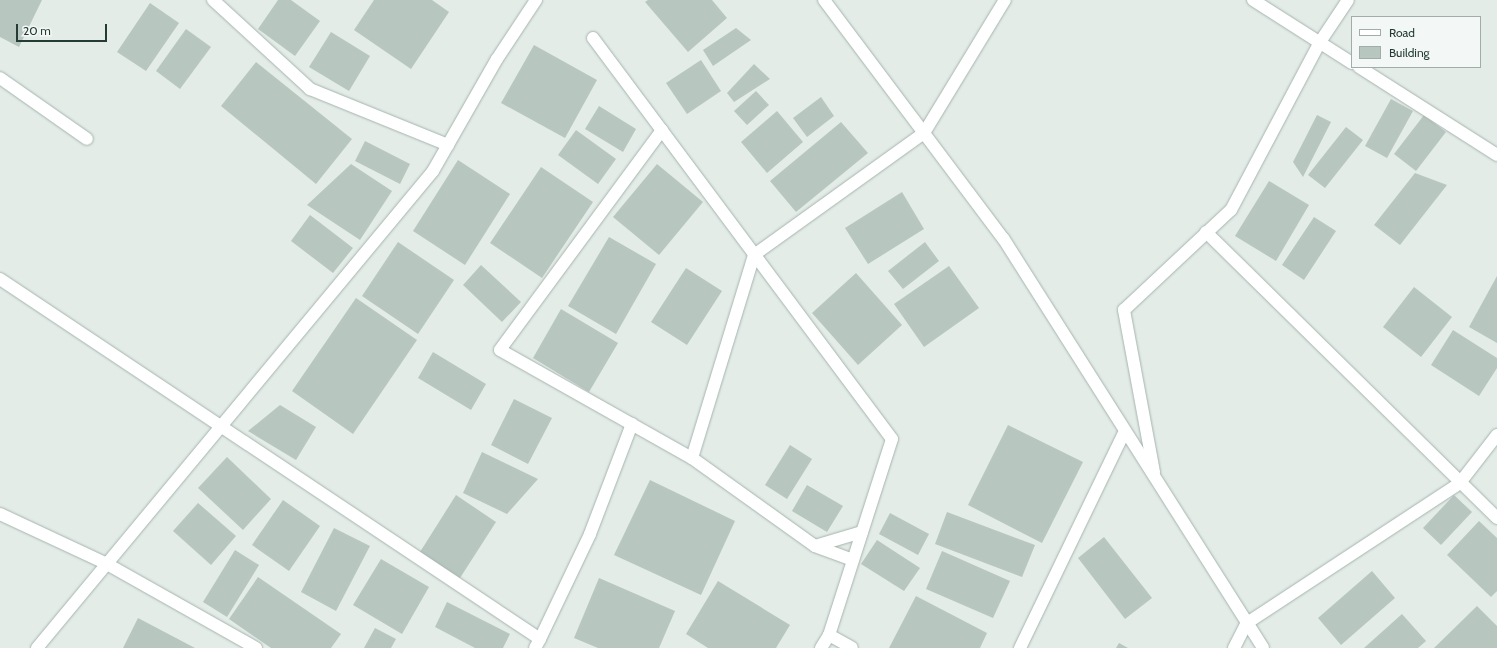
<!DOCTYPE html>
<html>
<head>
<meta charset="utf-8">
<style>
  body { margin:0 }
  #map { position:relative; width:1497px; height:648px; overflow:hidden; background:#e3ece7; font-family:Cabin,sans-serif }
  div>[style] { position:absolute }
  .building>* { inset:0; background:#b8c6c0 }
  .roads { filter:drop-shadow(0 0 1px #a6b4ae) drop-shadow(0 0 1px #a6b4ae) }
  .minor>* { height:12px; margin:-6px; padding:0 6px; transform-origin:6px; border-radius:6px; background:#fff }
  span { translate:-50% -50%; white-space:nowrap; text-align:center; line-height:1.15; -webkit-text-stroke:3px #f3f8f6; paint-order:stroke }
  .legend { position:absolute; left:1351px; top:16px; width:130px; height:52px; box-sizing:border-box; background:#f3f8f6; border:1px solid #a0ada9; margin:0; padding:5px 7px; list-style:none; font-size:12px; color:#243c35 }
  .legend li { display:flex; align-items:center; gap:8px; height:20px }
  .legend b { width:20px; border:1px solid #a0ada9 }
  .scale { position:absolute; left:16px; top:24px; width:91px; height:18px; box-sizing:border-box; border:2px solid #243c35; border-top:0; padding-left:5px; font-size:12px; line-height:14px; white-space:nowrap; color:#243c35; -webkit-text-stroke:3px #f3f8f6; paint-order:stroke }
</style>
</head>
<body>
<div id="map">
  <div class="building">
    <i style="clip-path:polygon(0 0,42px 0,19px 47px,0 37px)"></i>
    <i style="clip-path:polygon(278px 0,291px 0,320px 21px,295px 56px,258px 29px)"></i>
    <i style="clip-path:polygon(374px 0,432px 0,449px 12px,411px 69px,354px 30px)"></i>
    <i style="clip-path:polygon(648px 0,712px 0,727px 18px,688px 52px,645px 2px)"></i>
    <i style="clip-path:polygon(150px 3px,179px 23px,146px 71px,117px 52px)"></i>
    <i style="clip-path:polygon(736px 28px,751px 40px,713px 66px,703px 50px)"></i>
    <i style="clip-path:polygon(186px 29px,211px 47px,180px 89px,156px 71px)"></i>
    <i style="clip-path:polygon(331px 32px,370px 56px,349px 91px,309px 67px)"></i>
    <i style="clip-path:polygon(534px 45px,597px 80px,565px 138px,501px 103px)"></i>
    <i style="clip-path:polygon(701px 60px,721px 91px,687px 114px,666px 83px)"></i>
    <i style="clip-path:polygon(256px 62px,352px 139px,316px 184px,221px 106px)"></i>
    <i style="clip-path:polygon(754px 64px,770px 79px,734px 102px,727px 93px)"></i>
    <i style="clip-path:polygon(756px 91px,769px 105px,747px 125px,734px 111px)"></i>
    <i style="clip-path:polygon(821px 97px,834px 116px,807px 137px,793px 118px)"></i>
    <i style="clip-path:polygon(1391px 99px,1413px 111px,1387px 158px,1365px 146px)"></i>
    <i style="clip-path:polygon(599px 106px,636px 129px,623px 152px,585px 129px)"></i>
    <i style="clip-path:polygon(777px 111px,803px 142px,767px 173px,741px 142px)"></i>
    <i style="clip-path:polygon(1317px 115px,1331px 122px,1303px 177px,1293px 162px)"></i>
    <i style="clip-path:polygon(1424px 115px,1446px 132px,1416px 171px,1394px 154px)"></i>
    <i style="clip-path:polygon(841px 122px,868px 153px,796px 212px,770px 181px)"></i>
    <i style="clip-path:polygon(1346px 127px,1363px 140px,1325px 188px,1308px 175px)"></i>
    <i style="clip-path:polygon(576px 130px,616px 159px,598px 184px,558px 155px)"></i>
    <i style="clip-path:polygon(365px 141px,410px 164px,400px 184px,355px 161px)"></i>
    <i style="clip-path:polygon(458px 160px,510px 194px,465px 265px,413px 231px)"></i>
    <i style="clip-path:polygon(351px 164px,392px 191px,360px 240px,307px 205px)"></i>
    <i style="clip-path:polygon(657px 164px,703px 202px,659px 255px,613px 217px)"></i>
    <i style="clip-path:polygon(541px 167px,593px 202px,542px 278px,490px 243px)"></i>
    <i style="clip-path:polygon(1415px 173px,1447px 185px,1400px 245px,1374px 225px)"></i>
    <i style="clip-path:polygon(1269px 181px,1309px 205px,1276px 261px,1235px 236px)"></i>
    <i style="clip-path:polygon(902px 192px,924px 229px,868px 264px,845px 228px)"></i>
    <i style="clip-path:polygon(310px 215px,353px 248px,333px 273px,291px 241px)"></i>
    <i style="clip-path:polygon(1314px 217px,1336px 231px,1304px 280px,1282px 265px)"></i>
    <i style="clip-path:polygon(609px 237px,656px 264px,616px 334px,568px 306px)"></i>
    <i style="clip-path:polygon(398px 242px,454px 280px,418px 334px,362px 296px)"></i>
    <i style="clip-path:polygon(925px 242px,939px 261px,903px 289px,888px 271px)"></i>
    <i style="clip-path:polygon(481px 265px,521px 302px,502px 322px,463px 285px)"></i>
    <i style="clip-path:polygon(949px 266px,979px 308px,924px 347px,894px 304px)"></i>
    <i style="clip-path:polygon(686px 268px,722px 291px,687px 345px,651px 322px)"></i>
    <i style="clip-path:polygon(856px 273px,902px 325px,858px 365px,812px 313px)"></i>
    <i style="clip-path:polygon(1497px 276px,1497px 343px,1469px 327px)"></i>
    <i style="clip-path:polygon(1414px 287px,1452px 317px,1421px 357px,1383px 327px)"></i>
    <i style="clip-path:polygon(356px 298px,417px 340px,353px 434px,292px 391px)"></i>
    <i style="clip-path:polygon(561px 309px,618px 343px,589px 392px,533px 358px)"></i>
    <i style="clip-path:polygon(1453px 330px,1497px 358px,1497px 368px,1479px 396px,1431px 365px)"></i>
    <i style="clip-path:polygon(433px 352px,486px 384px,471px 410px,418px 378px)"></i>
    <i style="clip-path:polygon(514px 399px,552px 418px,528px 464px,491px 445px)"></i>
    <i style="clip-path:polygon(280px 405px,316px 427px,296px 460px,248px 431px)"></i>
    <i style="clip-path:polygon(1008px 425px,1083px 462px,1042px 543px,968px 505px)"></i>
    <i style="clip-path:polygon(790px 445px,812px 459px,787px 499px,765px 485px)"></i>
    <i style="clip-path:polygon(482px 452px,538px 479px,507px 514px,463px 493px)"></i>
    <i style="clip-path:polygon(227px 457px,271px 499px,243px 530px,198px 488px)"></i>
    <i style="clip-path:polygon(650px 480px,735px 521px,701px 595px,614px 555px)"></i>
    <i style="clip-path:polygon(807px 485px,843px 506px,827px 532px,792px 511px)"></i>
    <i style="clip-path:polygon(456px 495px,496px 522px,460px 578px,420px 552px)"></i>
    <i style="clip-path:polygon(1454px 495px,1472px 512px,1441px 545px,1423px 528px)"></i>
    <i style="clip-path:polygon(283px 500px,320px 526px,289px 571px,252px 545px)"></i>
    <i style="clip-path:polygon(198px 503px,236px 536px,211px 565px,173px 531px)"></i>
    <i style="clip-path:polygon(947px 512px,1035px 545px,1022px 577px,935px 544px)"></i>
    <i style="clip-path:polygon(890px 513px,929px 534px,918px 555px,879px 534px)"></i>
    <i style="clip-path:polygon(1479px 521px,1497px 538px,1497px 591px,1491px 597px,1447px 555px)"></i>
    <i style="clip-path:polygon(334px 528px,370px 546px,336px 611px,301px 592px)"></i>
    <i style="clip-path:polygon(1104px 537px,1152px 598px,1125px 619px,1078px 558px)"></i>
    <i style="clip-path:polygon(877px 540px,920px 568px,904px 591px,861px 564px)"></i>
    <i style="clip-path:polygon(235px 550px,259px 565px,227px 617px,203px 602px)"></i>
    <i style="clip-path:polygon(942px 551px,1010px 581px,993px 618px,926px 589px)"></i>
    <i style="clip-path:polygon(381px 559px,429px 587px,402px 634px,353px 605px)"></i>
    <i style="clip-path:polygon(1372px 571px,1395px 598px,1341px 645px,1318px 618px)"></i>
    <i style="clip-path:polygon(258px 577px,341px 634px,331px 648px,271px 648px,229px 619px)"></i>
    <i style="clip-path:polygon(599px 578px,675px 611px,659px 648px,598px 648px,574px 638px)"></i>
    <i style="clip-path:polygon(718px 581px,790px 625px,776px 648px,708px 648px,686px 634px)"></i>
    <i style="clip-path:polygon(916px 596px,987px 633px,980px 648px,889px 648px)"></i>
    <i style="clip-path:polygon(447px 602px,510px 634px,503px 648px,475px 648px,435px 627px)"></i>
    <i style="clip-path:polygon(1477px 606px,1497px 626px,1497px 648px,1434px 648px)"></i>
    <i style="clip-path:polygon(1402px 614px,1426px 641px,1418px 648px,1364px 648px)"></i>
    <i style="clip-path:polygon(138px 618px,195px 648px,123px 648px)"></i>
    <i style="clip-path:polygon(375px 628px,396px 639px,391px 648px,364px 648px)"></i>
    <i style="clip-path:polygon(1119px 643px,1128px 648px,1116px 648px)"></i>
  </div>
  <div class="roads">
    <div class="minor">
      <i style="left:213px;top:0;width:132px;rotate:42.5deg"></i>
      <i style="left:310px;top:89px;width:149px;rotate:22.1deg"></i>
      <i style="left:824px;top:0;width:298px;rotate:53.1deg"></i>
      <i style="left:1003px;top:238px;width:485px;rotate:57.6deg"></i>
      <i style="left:1253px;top:0;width:117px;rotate:32.5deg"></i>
      <i style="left:593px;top:38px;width:500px;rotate:53.29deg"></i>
      <i style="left:892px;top:439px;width:206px;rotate:107.8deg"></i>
      <i style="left:829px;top:635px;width:26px;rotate:29deg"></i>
      <i style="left:1359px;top:67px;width:164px;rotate:32.5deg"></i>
      <i style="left:0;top:78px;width:106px;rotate:35deg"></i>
      <i style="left:662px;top:130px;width:273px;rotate:126.4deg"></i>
      <i style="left:500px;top:350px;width:220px;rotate:29.4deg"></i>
      <i style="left:692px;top:458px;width:151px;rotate:35.6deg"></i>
      <i style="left:815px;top:546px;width:49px;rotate:-16.6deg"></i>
      <i style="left:1206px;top:232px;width:408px;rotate:44.5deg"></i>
      <i style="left:0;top:279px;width:649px;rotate:33.69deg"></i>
      <i style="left:540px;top:639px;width:10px;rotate:119deg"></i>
      <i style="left:692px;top:458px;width:212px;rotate:-73deg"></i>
      <i style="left:754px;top:255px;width:209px;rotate:-35.7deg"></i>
      <i style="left:924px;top:133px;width:156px;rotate:-58.7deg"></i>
      <i style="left:1154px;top:472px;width:165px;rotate:-100.5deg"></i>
      <i style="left:1124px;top:310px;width:146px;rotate:-43.1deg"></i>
      <i style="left:1231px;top:210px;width:190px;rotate:-62.1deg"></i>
      <i style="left:1320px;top:42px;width:50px;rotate:-56.3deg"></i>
      <i style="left:0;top:514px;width:118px;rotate:25deg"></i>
      <i style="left:107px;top:564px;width:171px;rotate:29.4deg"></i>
      <i style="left:815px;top:546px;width:40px;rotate:20.2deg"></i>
      <i style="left:540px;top:639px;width:116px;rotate:-64.5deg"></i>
      <i style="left:590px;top:534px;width:118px;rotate:-69.1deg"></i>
      <i style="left:37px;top:648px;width:620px;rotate:-50.3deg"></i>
      <i style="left:433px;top:171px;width:129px;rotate:-60.3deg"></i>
      <i style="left:497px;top:59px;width:71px;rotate:-56.5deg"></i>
      <i style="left:821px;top:648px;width:15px;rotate:-58deg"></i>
      <i style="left:1020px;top:648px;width:241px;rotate:-64.2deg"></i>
      <i style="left:1234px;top:648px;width:28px;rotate:-63deg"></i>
      <i style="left:1247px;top:623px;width:254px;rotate:-33.3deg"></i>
      <i style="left:1459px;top:484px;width:62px;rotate:-52.2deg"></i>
    </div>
  </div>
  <ul class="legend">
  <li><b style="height:5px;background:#fff"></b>Road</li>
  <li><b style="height:11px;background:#b8c6c0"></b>Building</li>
  </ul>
  <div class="scale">20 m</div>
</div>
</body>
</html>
